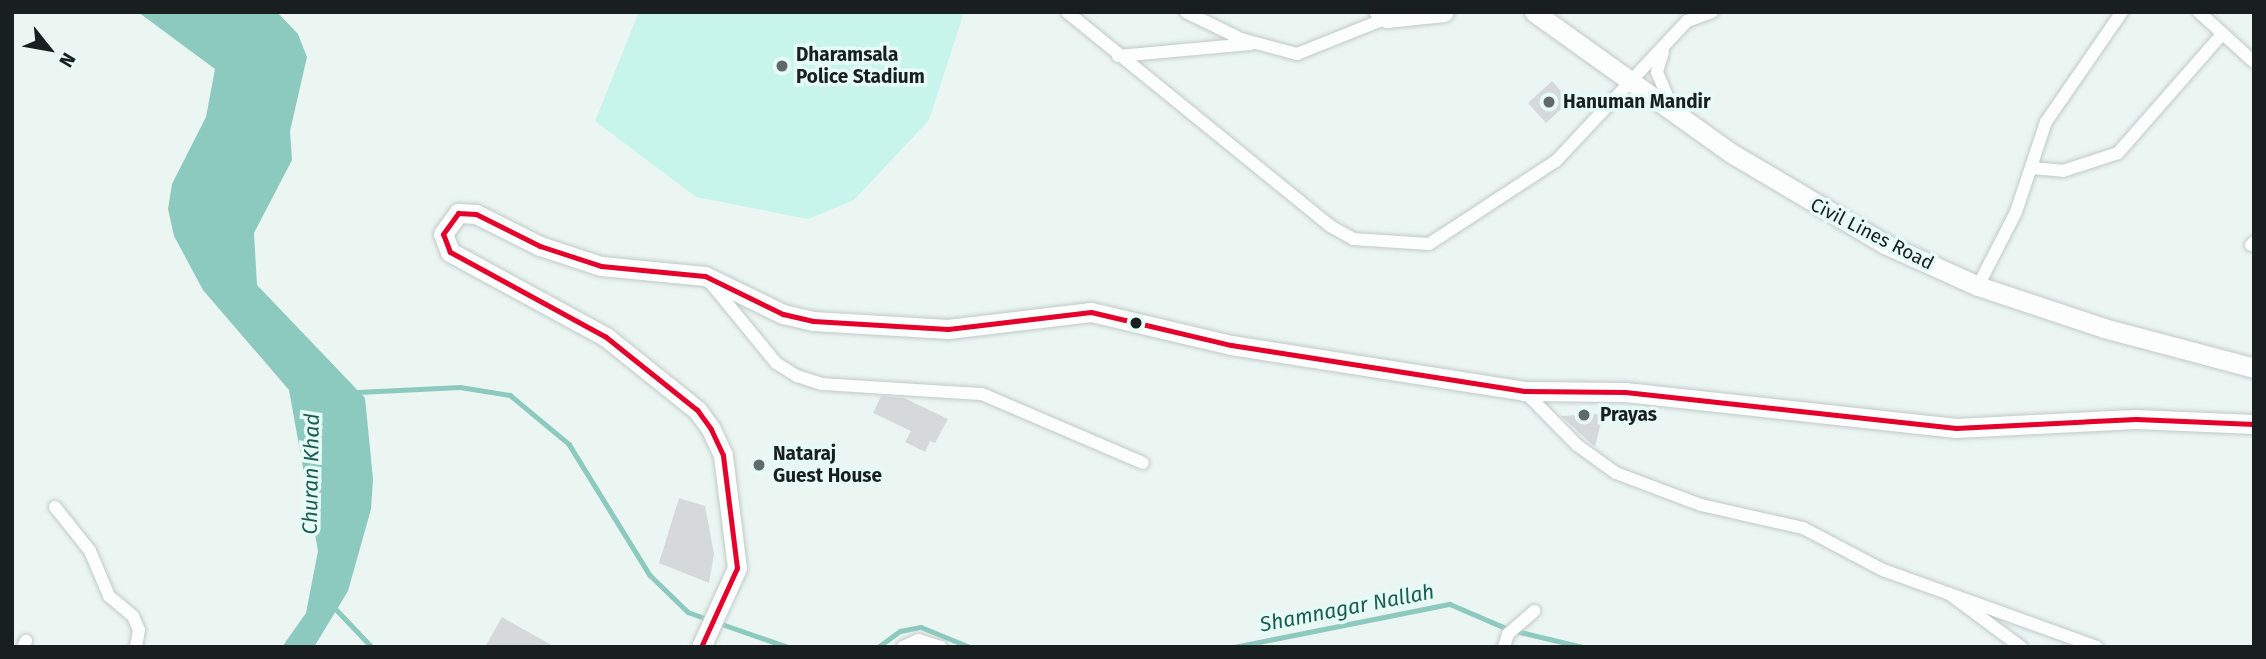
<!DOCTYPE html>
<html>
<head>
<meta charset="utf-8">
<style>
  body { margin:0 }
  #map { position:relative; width:2266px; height:659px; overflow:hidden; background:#ebf6f3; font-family:"Fira Sans",sans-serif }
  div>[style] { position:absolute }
  .green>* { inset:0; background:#c7f4eb }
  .water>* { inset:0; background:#8cc9be }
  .stream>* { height:4.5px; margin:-2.25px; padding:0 2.25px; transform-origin:2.25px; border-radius:2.25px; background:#8cc9be }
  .building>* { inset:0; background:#d5d9da }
  .roads { filter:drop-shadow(0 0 2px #c1c9c7) drop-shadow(0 0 2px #c1c9c7) }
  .street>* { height:12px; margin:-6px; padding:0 6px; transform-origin:6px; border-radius:6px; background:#fcfefd }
  .primary>* { height:19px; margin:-9.5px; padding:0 9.5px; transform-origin:9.5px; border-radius:9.5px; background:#fcfefd }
  .bus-1>* { height:5px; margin:-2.5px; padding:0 2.5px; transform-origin:2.5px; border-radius:2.5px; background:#e4002b }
  .dots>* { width:19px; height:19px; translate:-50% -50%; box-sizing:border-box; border:4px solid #e6fbf6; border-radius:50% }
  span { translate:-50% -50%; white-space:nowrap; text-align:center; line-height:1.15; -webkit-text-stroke:7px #e6fbf6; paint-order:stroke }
  .poi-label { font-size:19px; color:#181f1e; font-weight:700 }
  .left { translate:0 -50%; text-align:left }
  .street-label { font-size:19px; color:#181f1e }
  .water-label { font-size:21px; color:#185c52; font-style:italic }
  .frame { position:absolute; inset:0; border:14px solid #181f1e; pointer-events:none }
  .north { position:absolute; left:14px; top:14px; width:70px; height:70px; -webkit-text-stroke:5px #e6fbf6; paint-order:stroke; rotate:121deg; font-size:19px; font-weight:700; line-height:28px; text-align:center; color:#181f1e }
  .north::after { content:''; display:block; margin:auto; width:24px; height:32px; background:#181f1e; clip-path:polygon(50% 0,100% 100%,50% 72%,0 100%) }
</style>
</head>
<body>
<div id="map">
  <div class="green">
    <i style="clip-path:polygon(639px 12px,964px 12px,929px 120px,854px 200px,808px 219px,696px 197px,595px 121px)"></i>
  </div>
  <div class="water">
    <i style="clip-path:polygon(138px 12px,277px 12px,298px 34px,307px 57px,290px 131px,292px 160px,254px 233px,257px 285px,365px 398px,373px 479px,371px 509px,348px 591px,314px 647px,282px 647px,306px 613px,318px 551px,289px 390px,203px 290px,174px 236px,168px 209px,172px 184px,206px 117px,215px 69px)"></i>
  </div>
  <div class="stream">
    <i style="left:358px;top:392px;width:102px;rotate:-2.8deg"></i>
    <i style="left:460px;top:387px;width:51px;rotate:9.1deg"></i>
    <i style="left:510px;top:395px;width:77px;rotate:39.7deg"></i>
    <i style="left:569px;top:444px;width:154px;rotate:58.3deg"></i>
    <i style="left:650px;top:575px;width:53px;rotate:44.2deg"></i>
    <i style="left:688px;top:612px;width:20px;rotate:20deg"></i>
    <i style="left:334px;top:607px;width:55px;rotate:46.5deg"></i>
    <i style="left:719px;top:623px;width:73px;rotate:19.2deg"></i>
    <i style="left:1516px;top:631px;width:69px;rotate:13.4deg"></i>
    <i style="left:878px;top:647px;width:27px;rotate:-36deg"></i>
    <i style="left:900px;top:631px;width:21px;rotate:-11deg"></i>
    <i style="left:921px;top:627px;width:53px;rotate:22.2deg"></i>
    <i style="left:1234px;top:647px;width:220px;rotate:-11.3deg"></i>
    <i style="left:1450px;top:604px;width:63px;rotate:23.3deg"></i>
  </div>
  <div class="building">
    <i style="clip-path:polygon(1552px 81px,1570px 101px,1546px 123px,1528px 103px)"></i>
    <i style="clip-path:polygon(881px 396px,904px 398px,948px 419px,935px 443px,930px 441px,925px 452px,905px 442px,911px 431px,873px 413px)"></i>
    <i style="clip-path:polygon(1603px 414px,1595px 447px,1561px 416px)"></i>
    <i style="clip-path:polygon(679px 498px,705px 506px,714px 554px,709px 583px,659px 563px)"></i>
    <i style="clip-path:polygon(502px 617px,555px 647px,485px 647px)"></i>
  </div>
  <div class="roads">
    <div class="street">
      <i style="left:1067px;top:12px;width:339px;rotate:39.1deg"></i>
      <i style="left:1330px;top:226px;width:26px;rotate:29deg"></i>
      <i style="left:1353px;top:239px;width:76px;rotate:3.8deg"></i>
      <i style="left:1429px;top:244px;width:152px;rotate:-33.2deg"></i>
      <i style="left:1556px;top:161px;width:192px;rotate:-46.9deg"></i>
      <i style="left:1687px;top:21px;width:27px;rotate:-20deg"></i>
      <i style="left:1186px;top:12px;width:61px;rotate:26.1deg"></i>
      <i style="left:1241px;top:39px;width:58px;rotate:15deg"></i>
      <i style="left:1297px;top:54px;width:97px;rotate:-21.8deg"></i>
      <i style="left:2199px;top:12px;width:74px;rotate:42.3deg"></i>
      <i style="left:1663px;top:52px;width:21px;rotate:107deg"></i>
      <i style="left:1657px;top:72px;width:41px;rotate:67.2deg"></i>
      <i style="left:1118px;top:56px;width:133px;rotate:-5.2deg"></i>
      <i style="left:2031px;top:168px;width:32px;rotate:5deg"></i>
      <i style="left:2063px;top:171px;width:58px;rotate:-18.1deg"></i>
      <i style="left:2118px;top:153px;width:158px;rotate:-48.8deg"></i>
      <i style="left:2251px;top:245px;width:4px;rotate:-45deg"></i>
      <i style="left:709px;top:281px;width:106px;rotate:50.7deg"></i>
      <i style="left:776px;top:363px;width:25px;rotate:32deg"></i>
      <i style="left:797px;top:376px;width:26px;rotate:18deg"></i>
      <i style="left:822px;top:384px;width:160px;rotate:3.6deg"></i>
      <i style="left:982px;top:394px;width:175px;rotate:23.2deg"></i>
      <i style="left:1978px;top:286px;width:83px;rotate:-62.8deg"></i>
      <i style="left:2016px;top:212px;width:95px;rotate:-71.6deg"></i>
      <i style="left:2046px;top:122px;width:134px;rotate:-55.4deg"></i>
      <i style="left:1524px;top:391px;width:76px;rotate:45.5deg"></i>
      <i style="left:1577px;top:445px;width:48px;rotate:35.7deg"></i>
      <i style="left:1616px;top:473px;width:91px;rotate:20.6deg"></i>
      <i style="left:1701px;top:505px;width:105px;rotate:12.7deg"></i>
      <i style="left:1803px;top:528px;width:90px;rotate:27.7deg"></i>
      <i style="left:1883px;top:570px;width:227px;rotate:19.8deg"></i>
      <i style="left:55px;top:507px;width:56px;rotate:51.5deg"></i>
      <i style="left:90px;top:551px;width:49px;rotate:67.1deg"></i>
      <i style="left:109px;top:596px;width:31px;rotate:40deg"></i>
      <i style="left:133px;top:616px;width:15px;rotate:67deg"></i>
      <i style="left:139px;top:630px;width:17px;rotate:100deg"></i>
      <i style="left:1948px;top:593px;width:91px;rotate:36.5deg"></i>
      <i style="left:23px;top:647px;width:7px;rotate:-63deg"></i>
      <i style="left:903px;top:647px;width:17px;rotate:-25deg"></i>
      <i style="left:918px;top:640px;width:24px;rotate:17deg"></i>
      <i style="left:1504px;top:647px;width:14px;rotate:-73deg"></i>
      <i style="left:1508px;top:634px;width:35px;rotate:-41deg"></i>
    </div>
    <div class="primary">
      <i style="left:1379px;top:12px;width:10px;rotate:37deg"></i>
      <i style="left:1387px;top:18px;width:57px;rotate:-6deg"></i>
      <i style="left:1534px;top:12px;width:242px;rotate:35.6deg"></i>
      <i style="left:1731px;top:153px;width:179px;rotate:30.6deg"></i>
      <i style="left:1885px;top:244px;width:102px;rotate:24.3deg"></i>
      <i style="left:1978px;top:286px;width:133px;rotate:18.4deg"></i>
      <i style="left:2104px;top:328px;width:155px;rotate:14.9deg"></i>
      <i style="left:701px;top:647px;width:87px;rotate:-65.5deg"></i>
      <i style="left:737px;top:568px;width:114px;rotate:-97.1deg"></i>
      <i style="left:723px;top:455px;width:29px;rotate:-115deg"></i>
      <i style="left:711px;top:429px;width:24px;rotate:-126deg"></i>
      <i style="left:697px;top:410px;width:117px;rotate:-141.3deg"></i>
      <i style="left:606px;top:337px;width:178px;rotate:-151.4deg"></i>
      <i style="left:450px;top:252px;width:19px;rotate:-111deg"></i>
      <i style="left:443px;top:234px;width:26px;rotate:-54deg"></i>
      <i style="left:458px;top:213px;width:18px;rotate:3deg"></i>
      <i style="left:476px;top:214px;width:72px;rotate:26.6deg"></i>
      <i style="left:540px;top:246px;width:64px;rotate:18.2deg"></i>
      <i style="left:601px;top:266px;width:104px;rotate:5.5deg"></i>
      <i style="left:705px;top:276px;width:87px;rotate:26deg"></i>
      <i style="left:783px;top:314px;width:31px;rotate:13deg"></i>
      <i style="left:813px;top:321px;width:135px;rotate:3.4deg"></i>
      <i style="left:948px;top:329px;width:144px;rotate:-6.8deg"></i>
      <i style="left:1091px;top:312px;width:144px;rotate:13.3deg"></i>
      <i style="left:1231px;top:345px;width:297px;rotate:8.9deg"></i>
      <i style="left:1524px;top:391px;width:101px;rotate:0.6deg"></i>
      <i style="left:1625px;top:392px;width:333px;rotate:6.2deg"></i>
      <i style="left:1956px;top:428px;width:180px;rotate:-2.9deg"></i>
      <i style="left:2136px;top:419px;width:118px;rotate:2.4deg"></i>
    </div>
  </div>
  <div class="bus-1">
    <i style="left:701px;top:647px;width:87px;rotate:-65.5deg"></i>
    <i style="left:737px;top:568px;width:114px;rotate:-97.1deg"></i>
    <i style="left:723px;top:455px;width:29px;rotate:-115deg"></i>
    <i style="left:711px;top:429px;width:24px;rotate:-126deg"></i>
    <i style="left:697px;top:410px;width:117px;rotate:-141.3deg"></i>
    <i style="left:606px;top:337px;width:178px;rotate:-151.4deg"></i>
    <i style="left:450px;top:252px;width:19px;rotate:-111deg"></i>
    <i style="left:443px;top:234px;width:26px;rotate:-54deg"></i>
    <i style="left:458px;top:213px;width:18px;rotate:3deg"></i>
    <i style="left:476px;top:214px;width:72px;rotate:26.6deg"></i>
    <i style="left:540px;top:246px;width:64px;rotate:18.2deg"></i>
    <i style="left:601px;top:266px;width:104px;rotate:5.5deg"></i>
    <i style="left:705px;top:276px;width:87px;rotate:26deg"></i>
    <i style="left:783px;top:314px;width:31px;rotate:13deg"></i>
    <i style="left:813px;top:321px;width:135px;rotate:3.4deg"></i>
    <i style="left:948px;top:329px;width:144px;rotate:-6.8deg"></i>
    <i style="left:1091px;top:312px;width:144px;rotate:13.3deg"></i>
    <i style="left:1231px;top:345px;width:297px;rotate:8.9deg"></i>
    <i style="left:1524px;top:391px;width:101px;rotate:0.6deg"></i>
    <i style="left:1625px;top:392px;width:333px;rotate:6.2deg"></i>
    <i style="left:1956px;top:428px;width:180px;rotate:-2.9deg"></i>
    <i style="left:2136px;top:419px;width:118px;rotate:2.4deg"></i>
  </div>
  <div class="dots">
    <i style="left:782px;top:66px;background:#626a69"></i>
    <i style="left:1549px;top:102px;background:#626a69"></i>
    <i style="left:1136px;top:323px;background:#181f1e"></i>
    <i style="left:1584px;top:415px;background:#626a69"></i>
    <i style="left:759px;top:465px;background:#626a69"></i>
  </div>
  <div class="poi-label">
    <span class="left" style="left:796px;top:66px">Dharamsala<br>Police Stadium</span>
    <span class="left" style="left:1563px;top:102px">Hanuman Mandir</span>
    <span class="left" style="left:1600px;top:415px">Prayas</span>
    <span class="left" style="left:773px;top:465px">Nataraj<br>Guest House</span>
  </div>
  <div class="street-label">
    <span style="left:1872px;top:234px;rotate:27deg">Civil Lines Road</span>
  </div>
  <div class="water-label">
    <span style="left:311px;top:474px;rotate:-89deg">Churan Khad</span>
    <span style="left:1347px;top:608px;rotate:-11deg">Shamnagar Nallah</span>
  </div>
  <div class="frame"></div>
  <div class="north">N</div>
</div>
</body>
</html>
